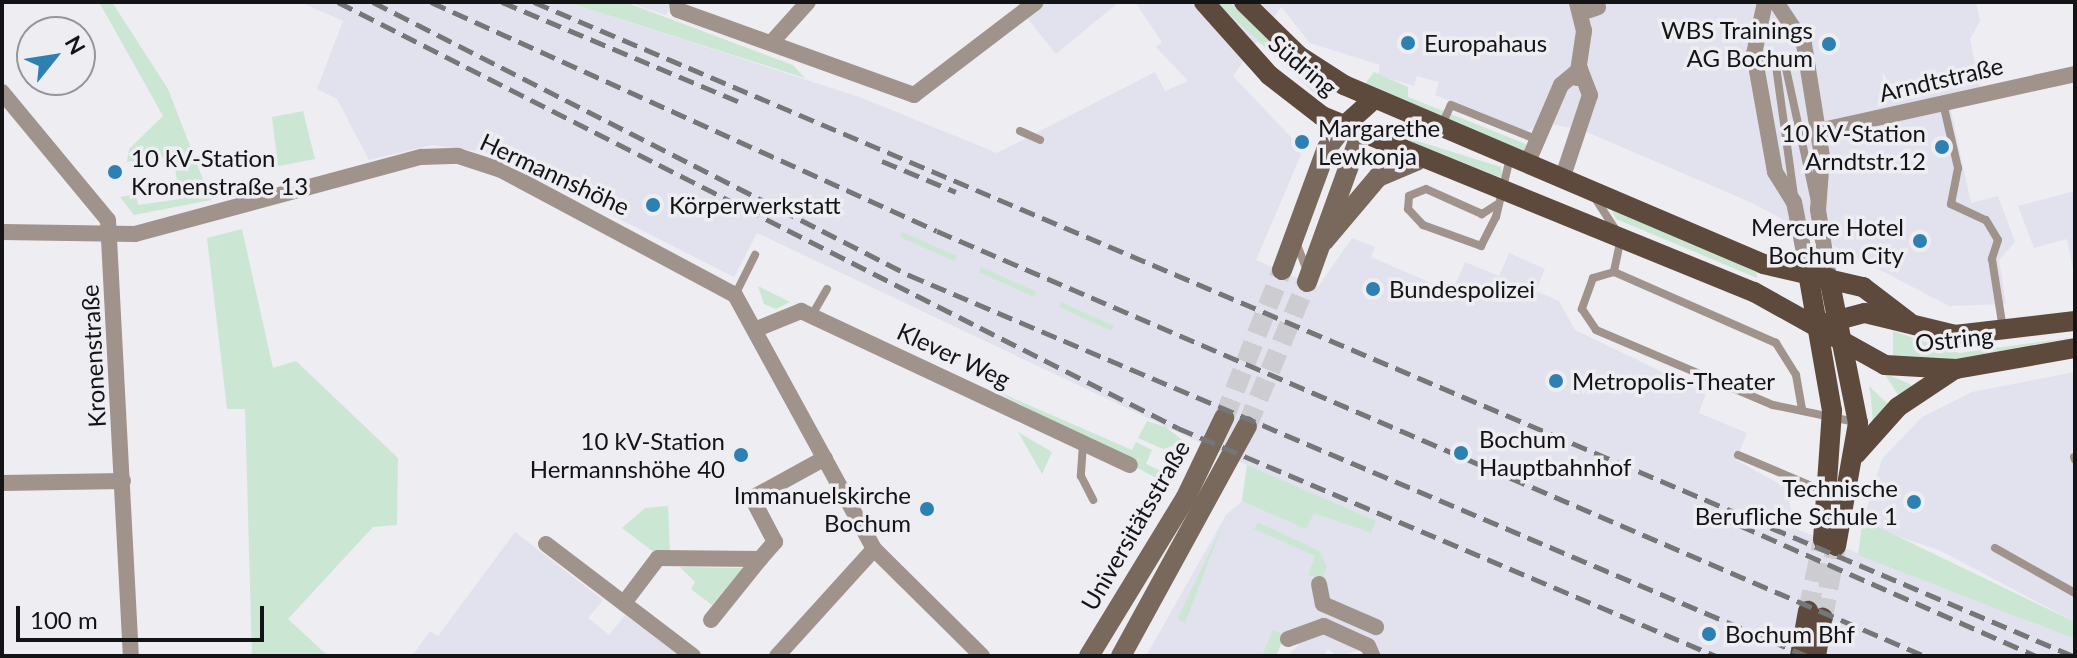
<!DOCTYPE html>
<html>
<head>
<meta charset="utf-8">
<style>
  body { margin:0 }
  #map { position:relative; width:2077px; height:658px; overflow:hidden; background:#ededf2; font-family:Lato,sans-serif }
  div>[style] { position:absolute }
  .built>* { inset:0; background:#e1e2ee }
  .green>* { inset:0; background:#cbe7d4 }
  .secondary-tunnel>* { height:20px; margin-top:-10px; transform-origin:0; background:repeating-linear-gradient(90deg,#ccccd1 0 20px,transparent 0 30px) }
  .primary-tunnel>* { height:20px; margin-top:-10px; transform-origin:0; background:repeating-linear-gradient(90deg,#ccccd1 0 20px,transparent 0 30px) }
  .lane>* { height:8px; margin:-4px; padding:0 4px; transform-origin:4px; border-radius:4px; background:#9f938b }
  .street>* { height:16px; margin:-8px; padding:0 8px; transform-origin:8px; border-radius:8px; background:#9f938b }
  .secondary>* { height:20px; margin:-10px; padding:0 10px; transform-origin:10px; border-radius:10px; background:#79685c }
  .primary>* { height:20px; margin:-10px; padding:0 10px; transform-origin:10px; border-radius:10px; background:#5e4a3c }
  .rail>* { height:5px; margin-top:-2.5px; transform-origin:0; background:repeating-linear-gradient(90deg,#757678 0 16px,transparent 0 24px) }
  .dots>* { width:22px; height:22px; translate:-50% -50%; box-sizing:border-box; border:4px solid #ededf2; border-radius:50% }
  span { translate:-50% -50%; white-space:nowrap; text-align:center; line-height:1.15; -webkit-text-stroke:7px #ededf2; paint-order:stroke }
  .poi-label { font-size:24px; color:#131415 }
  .right { translate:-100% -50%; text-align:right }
  .left { translate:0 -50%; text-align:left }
  .street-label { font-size:24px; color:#131415 }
  .frame { position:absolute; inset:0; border:4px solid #131415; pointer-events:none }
  .north { position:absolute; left:16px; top:16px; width:80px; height:80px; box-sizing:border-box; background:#ededf2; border:2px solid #96969a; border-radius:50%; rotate:60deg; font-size:22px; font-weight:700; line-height:32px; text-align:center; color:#131415 }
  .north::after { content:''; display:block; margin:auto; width:28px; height:36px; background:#2d80b1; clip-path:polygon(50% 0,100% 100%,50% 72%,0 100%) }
  .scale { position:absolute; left:16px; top:606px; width:248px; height:36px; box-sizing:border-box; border:4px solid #131415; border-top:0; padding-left:10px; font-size:24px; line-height:28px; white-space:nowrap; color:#131415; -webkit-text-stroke:6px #ededf2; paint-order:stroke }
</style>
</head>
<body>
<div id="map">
  <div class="built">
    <i style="clip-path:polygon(300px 2px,567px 2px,862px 98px,997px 153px,1155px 72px,1165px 91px,1188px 81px,1156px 47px,1162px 42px,1135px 2px,1976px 2px,1980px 21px,1970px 39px,1980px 88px,1948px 97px,1971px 203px,1998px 196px,2015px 242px,1999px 260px,2006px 304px,1949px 306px,1750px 202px,1582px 130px,1545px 123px,1525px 132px,1435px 95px,1439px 82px,1417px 76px,1414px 86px,1378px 75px,1380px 65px,1310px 43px,1281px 7px,1233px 76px,1303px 150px,1256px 260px,1318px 287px,1352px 238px,1375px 247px,1371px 257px,1452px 292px,1465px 262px,1499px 276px,1509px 253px,1545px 269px,1536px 291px,1559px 301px,1575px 330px,1706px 393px,1699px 413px,1747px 433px,1736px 460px,1787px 488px,1794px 528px,2075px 639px,2075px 656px,1388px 656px,1361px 650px,1337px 656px,1328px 649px,1323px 656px,1288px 656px,1299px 644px,1284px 637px,1276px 656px,1146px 656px,1226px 515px,1242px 501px,1247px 465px,757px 233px,734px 277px,489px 153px,432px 145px,369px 160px,337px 99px,317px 89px,343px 21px)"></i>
    <i style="clip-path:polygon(628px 2px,677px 2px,665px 15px)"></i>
    <i style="clip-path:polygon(1036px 2px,1119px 2px,1056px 54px,1023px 13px)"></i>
    <i style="clip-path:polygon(2075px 191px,2075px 279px,2067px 239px,2034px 248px,2018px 206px)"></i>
    <i style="clip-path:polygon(2075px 372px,2075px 622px,1941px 551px,1862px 524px,1882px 459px,1922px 417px,1972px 392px)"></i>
    <i style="clip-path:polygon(515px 532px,603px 600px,588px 618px,609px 635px,625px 615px,680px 656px,412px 656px,430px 631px,438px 636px)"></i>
  </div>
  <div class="green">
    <i style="clip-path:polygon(99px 2px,112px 2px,168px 89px,211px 200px,134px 215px,120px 197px,136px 194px,138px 205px,180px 199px,173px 156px,127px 162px,129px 149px,163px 116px)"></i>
    <i style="clip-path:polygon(567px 2px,625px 2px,793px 65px,805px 78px)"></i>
    <i style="clip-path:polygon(1216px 2px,1228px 2px,1332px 89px,1323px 101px)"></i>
    <i style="clip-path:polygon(1374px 72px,1408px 87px,1408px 97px,1526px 144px,1524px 152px,1365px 84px)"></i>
    <i style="clip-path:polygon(303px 111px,315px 159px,278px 166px,272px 117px)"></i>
    <i style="clip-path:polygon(1385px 131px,1501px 167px,1502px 176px,1499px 177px)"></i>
    <i style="clip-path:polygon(1611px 209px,1756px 270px,1757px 278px,1616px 219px)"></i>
    <i style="clip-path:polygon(242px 229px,273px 368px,296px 361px,398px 458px,397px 525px,373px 527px,288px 619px,328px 656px,252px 656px,245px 409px,227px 409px,207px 238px)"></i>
    <i style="clip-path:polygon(902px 232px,957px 256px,954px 261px,900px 237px)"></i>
    <i style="clip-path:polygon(981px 267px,1037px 292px,1034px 297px,979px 272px)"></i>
    <i style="clip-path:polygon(758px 286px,790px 302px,776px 309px,764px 304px)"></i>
    <i style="clip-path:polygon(1061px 302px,1114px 326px,1112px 331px,1059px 307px)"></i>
    <i style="clip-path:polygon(1893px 331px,1959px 353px,2075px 337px,1935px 363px,1893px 358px)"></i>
    <i style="clip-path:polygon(1884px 373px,1910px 384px,1912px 387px,1900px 398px)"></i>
    <i style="clip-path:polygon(1869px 386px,1890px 406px,1873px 423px,1871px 397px)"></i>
    <i style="clip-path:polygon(994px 390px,1132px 450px,1136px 442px,1152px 450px,1146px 464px,1161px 471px,1158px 479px)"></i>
    <i style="clip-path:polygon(1147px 421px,1166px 427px,1185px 442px,1163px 449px,1138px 438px)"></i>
    <i style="clip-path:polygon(1018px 432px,1052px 452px,1042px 474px)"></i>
    <i style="clip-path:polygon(1247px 465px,1376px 521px,1371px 533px,1314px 513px,1306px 529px,1242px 501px)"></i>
    <i style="clip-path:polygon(668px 506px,670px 553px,655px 553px,622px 528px,645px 508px)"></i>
    <i style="clip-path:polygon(1258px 522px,1319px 551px,1327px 567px,1322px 579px,1308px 575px,1315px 556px,1254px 529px)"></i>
    <i style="clip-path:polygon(1870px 523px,2075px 622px,2075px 639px,1858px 555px,1862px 524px)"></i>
    <i style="clip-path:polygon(1223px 524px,1185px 623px,1177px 619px,1172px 630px)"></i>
    <i style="clip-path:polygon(680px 567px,741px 568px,742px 569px,712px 605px,691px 589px,695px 582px)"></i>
    <i style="clip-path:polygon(1273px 630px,1285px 635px,1276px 656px,1262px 656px)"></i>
  </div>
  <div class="secondary-tunnel">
    <i style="left:1224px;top:418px;width:159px;rotate:-68.6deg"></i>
    <i style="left:1247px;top:426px;width:156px;rotate:-67.4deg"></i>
  </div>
  <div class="primary-tunnel">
    <i style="left:1808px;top:611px;width:73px;rotate:-78.1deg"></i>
    <i style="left:1823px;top:618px;width:73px;rotate:-79.8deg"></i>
  </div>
  <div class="lane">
    <i style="left:1785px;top:64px;width:141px;rotate:77.7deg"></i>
    <i style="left:1776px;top:66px;width:130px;rotate:82.1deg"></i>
    <i style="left:1943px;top:103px;width:67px;rotate:77deg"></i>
    <i style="left:1958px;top:168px;width:37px;rotate:101deg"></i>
    <i style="left:1951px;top:204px;width:38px;rotate:25deg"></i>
    <i style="left:1986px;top:220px;width:23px;rotate:59deg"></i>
    <i style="left:1998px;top:240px;width:20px;rotate:108deg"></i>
    <i style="left:1992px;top:259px;width:71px;rotate:81.1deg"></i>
    <i style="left:1441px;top:127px;width:24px;rotate:-66deg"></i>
    <i style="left:1451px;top:105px;width:94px;rotate:21.9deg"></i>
    <i style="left:1020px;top:131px;width:22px;rotate:24deg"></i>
    <i style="left:1595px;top:198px;width:48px;rotate:57deg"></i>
    <i style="left:1621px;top:238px;width:35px;rotate:102deg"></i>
    <i style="left:1496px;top:205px;width:17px;rotate:147deg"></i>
    <i style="left:1482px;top:214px;width:61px;rotate:-155.9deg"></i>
    <i style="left:1426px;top:189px;width:18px;rotate:158deg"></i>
    <i style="left:1409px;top:196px;width:13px;rotate:94deg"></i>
    <i style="left:1408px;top:209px;width:22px;rotate:47deg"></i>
    <i style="left:1423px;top:225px;width:62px;rotate:19.9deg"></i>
    <i style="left:1481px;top:246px;width:33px;rotate:-63deg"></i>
    <i style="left:1496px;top:217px;width:61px;rotate:-76.7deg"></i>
    <i style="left:1296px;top:242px;width:30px;rotate:69deg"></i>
    <i style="left:735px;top:295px;width:45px;rotate:-63.4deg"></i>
    <i style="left:812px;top:315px;width:30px;rotate:-60deg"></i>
    <i style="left:1802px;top:409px;width:35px;rotate:-100deg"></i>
    <i style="left:1796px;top:375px;width:38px;rotate:-122deg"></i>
    <i style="left:1776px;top:343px;width:177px;rotate:-156.3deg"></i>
    <i style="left:1614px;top:272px;width:22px;rotate:164deg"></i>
    <i style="left:1593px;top:278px;width:33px;rotate:110deg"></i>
    <i style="left:1582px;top:309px;width:25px;rotate:56deg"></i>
    <i style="left:1596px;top:330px;width:192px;rotate:23deg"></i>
    <i style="left:1773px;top:405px;width:84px;rotate:11.7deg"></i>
    <i style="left:1083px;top:444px;width:32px;rotate:94deg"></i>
    <i style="left:1081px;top:476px;width:27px;rotate:63deg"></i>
    <i style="left:1738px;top:455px;width:95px;rotate:22.8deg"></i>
    <i style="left:2074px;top:457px;width:3px;rotate:72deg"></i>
    <i style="left:1995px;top:548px;width:92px;rotate:29.4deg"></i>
  </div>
  <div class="street">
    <i style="left:677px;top:2px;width:8px;rotate:83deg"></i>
    <i style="left:678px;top:10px;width:251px;rotate:19.8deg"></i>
    <i style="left:914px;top:95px;width:153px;rotate:-37.3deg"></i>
    <i style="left:1765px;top:2px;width:53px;rotate:101.9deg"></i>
    <i style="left:1754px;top:54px;width:120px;rotate:79.9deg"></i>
    <i style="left:1775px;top:172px;width:36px;rotate:58deg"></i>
    <i style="left:1794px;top:202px;width:72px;rotate:78.8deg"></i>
    <i style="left:1776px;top:2px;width:50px;rotate:56.3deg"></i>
    <i style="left:1804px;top:44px;width:114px;rotate:80.9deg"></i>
    <i style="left:1822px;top:157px;width:53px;rotate:94.3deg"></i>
    <i style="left:1818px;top:210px;width:69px;rotate:80.8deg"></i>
    <i style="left:1581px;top:13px;width:18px;rotate:-19deg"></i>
    <i style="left:771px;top:43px;width:55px;rotate:-47.9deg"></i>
    <i style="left:1577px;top:78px;width:48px;rotate:-81.5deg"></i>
    <i style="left:1584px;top:31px;width:30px;rotate:-104deg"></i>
    <i style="left:2px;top:92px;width:166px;rotate:50.4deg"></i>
    <i style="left:108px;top:220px;width:437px;rotate:87deg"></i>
    <i style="left:1818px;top:131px;width:263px;rotate:-12.5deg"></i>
    <i style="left:1527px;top:164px;width:86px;rotate:-66.7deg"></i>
    <i style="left:1561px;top:85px;width:25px;rotate:-40deg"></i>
    <i style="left:1580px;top:69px;width:28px;rotate:69deg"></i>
    <i style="left:1590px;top:95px;width:89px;rotate:108.4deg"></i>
    <i style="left:2px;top:232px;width:133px;rotate:0.9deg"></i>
    <i style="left:135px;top:234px;width:296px;rotate:-15.1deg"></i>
    <i style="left:421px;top:157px;width:37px;rotate:-2deg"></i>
    <i style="left:458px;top:156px;width:45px;rotate:18deg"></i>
    <i style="left:501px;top:170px;width:265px;rotate:28.1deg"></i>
    <i style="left:735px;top:295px;width:290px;rotate:61.3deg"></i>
    <i style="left:874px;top:549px;width:152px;rotate:44.7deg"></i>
    <i style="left:757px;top:329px;width:48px;rotate:-22.2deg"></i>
    <i style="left:801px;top:311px;width:363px;rotate:25.1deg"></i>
    <i style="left:2px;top:483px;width:121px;rotate:-0.9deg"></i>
    <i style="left:546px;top:544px;width:185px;rotate:37.3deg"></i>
    <i style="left:1319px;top:584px;width:20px;rotate:79deg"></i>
    <i style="left:1323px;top:604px;width:58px;rotate:23.5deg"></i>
    <i style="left:624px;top:603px;width:56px;rotate:-52.9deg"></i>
    <i style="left:658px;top:558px;width:102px;rotate:0.6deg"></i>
    <i style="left:760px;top:559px;width:23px;rotate:-49deg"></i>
    <i style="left:775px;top:542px;width:50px;rotate:-117.6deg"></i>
    <i style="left:752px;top:498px;width:83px;rotate:-28.7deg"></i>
    <i style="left:711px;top:620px;width:78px;rotate:-51.2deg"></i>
    <i style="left:1288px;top:639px;width:38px;rotate:-20deg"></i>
    <i style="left:1324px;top:626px;width:48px;rotate:24.4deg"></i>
    <i style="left:1368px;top:646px;width:10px;rotate:66deg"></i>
    <i style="left:777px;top:656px;width:144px;rotate:-47.8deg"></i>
  </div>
  <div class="secondary">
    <i style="left:1324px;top:241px;width:84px;rotate:-49.8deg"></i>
    <i style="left:1378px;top:177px;width:43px;rotate:-23deg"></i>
    <i style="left:1282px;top:270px;width:130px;rotate:-69.8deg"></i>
    <i style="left:1327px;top:148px;width:28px;rotate:-52deg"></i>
    <i style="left:1307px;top:282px;width:158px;rotate:-70.1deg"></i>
    <i style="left:1089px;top:656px;width:186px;rotate:-58.6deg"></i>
    <i style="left:1186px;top:497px;width:88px;rotate:-64.3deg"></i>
    <i style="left:1121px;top:656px;width:262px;rotate:-61.3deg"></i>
  </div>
  <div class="primary">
    <i style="left:1204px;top:2px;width:98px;rotate:48.3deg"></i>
    <i style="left:1269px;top:75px;width:67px;rotate:37.7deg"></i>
    <i style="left:1322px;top:116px;width:466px;rotate:22.2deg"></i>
    <i style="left:1754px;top:292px;width:150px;rotate:29.1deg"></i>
    <i style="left:1885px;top:365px;width:71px;rotate:3.2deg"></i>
    <i style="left:1956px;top:369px;width:121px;rotate:-10deg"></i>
    <i style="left:1244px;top:2px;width:77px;rotate:44.5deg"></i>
    <i style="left:1299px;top:56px;width:54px;rotate:32.8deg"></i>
    <i style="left:1344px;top:85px;width:456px;rotate:23.1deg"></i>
    <i style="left:1763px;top:264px;width:103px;rotate:13deg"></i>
    <i style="left:1863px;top:287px;width:58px;rotate:37.3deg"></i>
    <i style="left:1344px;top:126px;width:40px;rotate:-42deg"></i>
    <i style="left:1808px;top:273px;width:140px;rotate:80.1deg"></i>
    <i style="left:1832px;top:411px;width:129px;rotate:94deg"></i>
    <i style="left:1829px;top:278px;width:148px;rotate:78.7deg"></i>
    <i style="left:1858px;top:423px;width:125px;rotate:100.1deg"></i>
    <i style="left:1827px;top:323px;width:39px;rotate:-15deg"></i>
    <i style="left:1865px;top:313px;width:93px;rotate:13.7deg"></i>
    <i style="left:1955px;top:335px;width:121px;rotate:-6.7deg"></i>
    <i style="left:1856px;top:454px;width:63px;rotate:-48.2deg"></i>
    <i style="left:1898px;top:407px;width:65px;rotate:-33.7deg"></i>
    <i style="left:1800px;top:656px;width:46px;rotate:-79.9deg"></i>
    <i style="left:1816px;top:656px;width:39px;rotate:-80deg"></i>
  </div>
  <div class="rail">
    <i style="left:338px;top:2px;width:942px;rotate:26.89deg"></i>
    <i style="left:1178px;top:428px;width:584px;rotate:22.97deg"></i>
    <i style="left:373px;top:2px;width:602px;rotate:26.99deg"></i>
    <i style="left:909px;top:275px;width:975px;rotate:22.99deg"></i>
    <i style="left:431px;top:2px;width:555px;rotate:24.35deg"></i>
    <i style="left:937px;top:231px;width:1076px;rotate:23.28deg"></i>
    <i style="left:502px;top:2px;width:256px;rotate:22.8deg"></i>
    <i style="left:534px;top:2px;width:1672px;rotate:23.02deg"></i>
    <i style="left:882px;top:161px;width:80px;rotate:22.7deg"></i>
    <i style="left:1696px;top:506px;width:372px;rotate:23.8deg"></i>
  </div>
  <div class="dots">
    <i style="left:1408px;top:43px;background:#2d80b1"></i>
    <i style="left:1829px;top:44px;background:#2d80b1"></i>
    <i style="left:1302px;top:142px;background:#2d80b1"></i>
    <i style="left:1942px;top:147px;background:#2d80b1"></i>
    <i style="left:115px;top:172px;background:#2d80b1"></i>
    <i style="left:653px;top:205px;background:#2d80b1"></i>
    <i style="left:1920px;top:241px;background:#2d80b1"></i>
    <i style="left:1373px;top:289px;background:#2d80b1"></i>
    <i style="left:1556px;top:381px;background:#2d80b1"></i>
    <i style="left:1461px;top:453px;background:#2d80b1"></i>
    <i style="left:741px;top:455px;background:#2d80b1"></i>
    <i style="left:1914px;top:502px;background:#2d80b1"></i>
    <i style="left:927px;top:509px;background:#2d80b1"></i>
    <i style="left:1709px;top:634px;background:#2d80b1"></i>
  </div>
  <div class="poi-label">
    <span class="right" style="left:1813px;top:44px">WBS Trainings<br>AG Bochum</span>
    <span class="left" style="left:1424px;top:43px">Europahaus</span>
    <span class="left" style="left:1318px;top:142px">Margarethe<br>Lewkonja</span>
    <span class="right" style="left:1926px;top:147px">10 kV-Station<br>Arndtstr.12</span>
    <span class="left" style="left:131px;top:172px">10 kV-Station<br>Kronenstraße 13</span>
    <span class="left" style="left:669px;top:205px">Körperwerkstatt</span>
    <span class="right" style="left:1904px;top:241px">Mercure Hotel<br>Bochum City</span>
    <span class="left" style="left:1389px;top:289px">Bundespolizei</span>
    <span class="left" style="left:1572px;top:381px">Metropolis-Theater</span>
    <span class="left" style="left:1479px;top:453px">Bochum<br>Hauptbahnhof</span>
    <span class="right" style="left:725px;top:455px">10 kV-Station<br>Hermannshöhe 40</span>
    <span class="right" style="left:1898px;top:502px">Technische<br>Berufliche Schule 1</span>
    <span class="right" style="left:911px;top:509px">Immanuelskirche<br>Bochum</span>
    <span class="left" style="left:1725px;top:634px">Bochum Bhf</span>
  </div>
  <div class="street-label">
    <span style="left:1303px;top:65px;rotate:40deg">Südring</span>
    <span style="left:1941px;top:79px;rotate:-13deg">Arndtstraße</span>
    <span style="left:555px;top:174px;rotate:25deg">Hermannshöhe</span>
    <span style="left:1954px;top:339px;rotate:-6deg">Ostring</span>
    <span style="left:954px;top:355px;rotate:25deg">Klever Weg</span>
    <span style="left:93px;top:356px;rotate:-93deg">Kronenstraße</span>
    <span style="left:1135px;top:525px;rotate:-60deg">Universitätsstraße</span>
  </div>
  <div class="frame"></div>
  <div class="north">N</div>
  <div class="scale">100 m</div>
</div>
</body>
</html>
